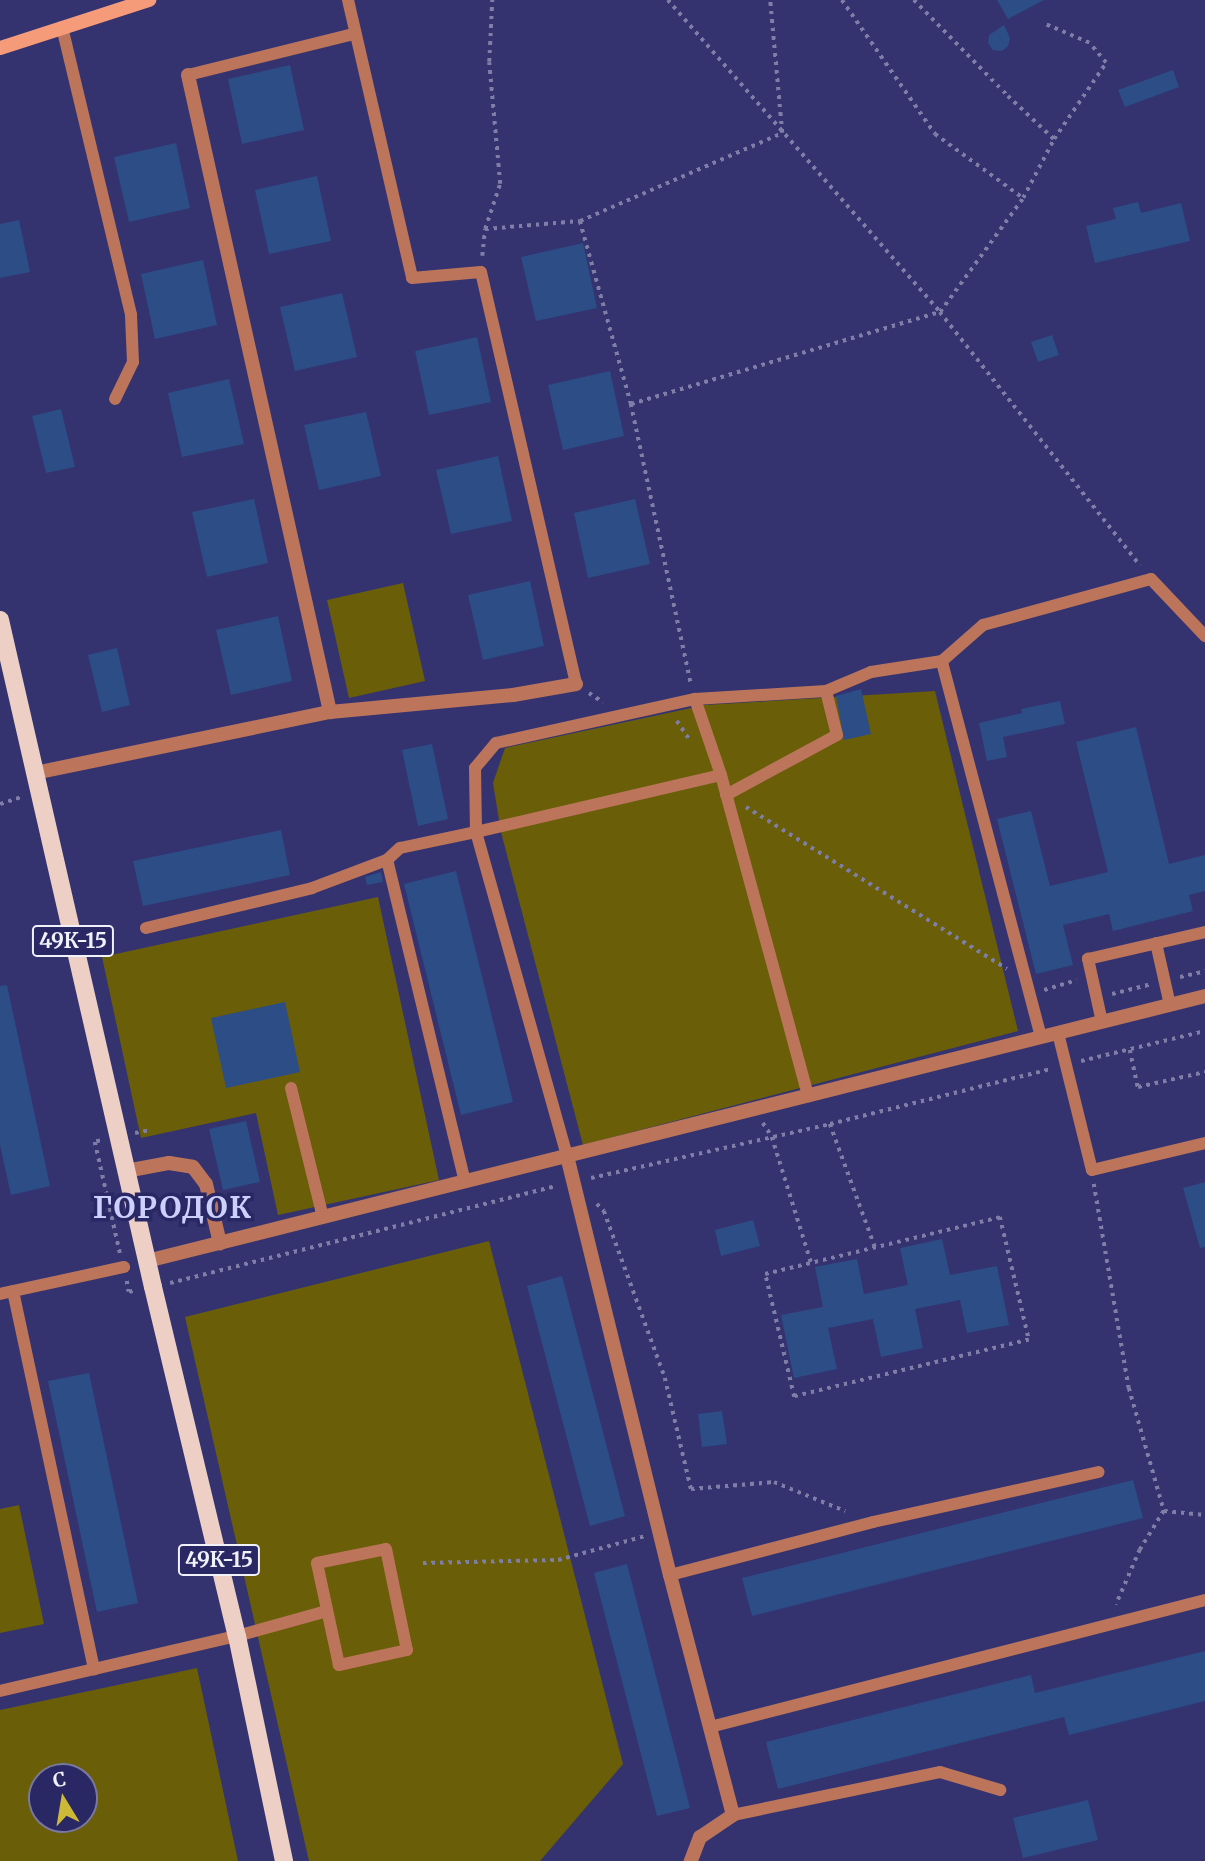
<!DOCTYPE html>
<html>
<head>
<meta charset="utf-8">
<style>
  body { margin:0 }
  #map { position:relative; width:1205px; height:1861px; overflow:hidden; background:#343370; font-family:Merriweather,serif }
  div>[style] { position:absolute }
  .green>* { inset:0; background:#6a5e09 }
  .building>* { inset:0; background:#2c4d86 }
  .path>* { height:3.5px; margin-top:-1.75px; transform-origin:0; background:repeating-linear-gradient(90deg,#7e7ea6 0 3.5px,transparent 0 8.5px) }
  .service>* { height:12px; margin:-6px; padding:0 6px; transform-origin:6px; border-radius:6px; background:#bc755b }
  .minor>* { height:14px; margin:-7px; padding:0 7px; transform-origin:7px; border-radius:7px; background:#bc755b }
  .secondary>* { height:14px; margin:-7px; padding:0 7px; transform-origin:7px; border-radius:7px; background:#f69b7a }
  .primary>* { height:18px; margin:-9px; padding:0 9px; transform-origin:9px; border-radius:9px; background:#eecfc5 }
  span { translate:-50% -50%; white-space:nowrap; text-align:center; line-height:1.15; -webkit-text-stroke:7px #2a2864; paint-order:stroke }
  .shield-label span { padding:2px 5px; background:#2a2864; border:2px solid; border-radius:5px; -webkit-text-stroke-width:0 }
  .shield-label { font-size:21px; color:#f0f1f9; font-weight:700 }
  .district-label { font-size:30px; color:#ccd0fc; font-weight:700; letter-spacing:2px }
  .north { position:absolute; left:28px; top:1763px; width:70px; height:70px; box-sizing:border-box; background:#2a2864; border:2px solid #7978a0; border-radius:50%; rotate:349deg; font-size:19px; font-weight:700; line-height:28px; text-align:center; color:#f0f1f9 }
  .north::after { content:''; display:block; margin:auto; width:24px; height:32px; background:#ccb938; clip-path:polygon(50% 0,100% 100%,50% 72%,0 100%) }
</style>
</head>
<body>
<div id="map">
  <div class="green">
    <i style="clip-path:polygon(403px 583px,425px 681px,349px 698px,327px 600px)"></i>
    <i style="clip-path:polygon(935px 691px,1018px 1031px,583px 1145px,501px 832px,493px 783px,505px 748px,705px 705px)"></i>
    <i style="clip-path:polygon(378px 897px,439px 1180px,278px 1215px,256px 1113px,141px 1138px,102px 957px)"></i>
    <i style="clip-path:polygon(489px 1241px,623px 1764px,540px 1861px,309px 1861px,185px 1317px)"></i>
    <i style="clip-path:polygon(19px 1505px,44px 1624px,0 1633px,0 1509px)"></i>
    <i style="clip-path:polygon(evenodd,197px 1668px,238px 1861px,0 1861px,0 1710px,197px 1668px,42px 1777px,84px 1777px,84px 1819px,42px 1819px,42px 1777px)"></i>
  </div>
  <div class="building">
    <i style="clip-path:polygon(997px 0,1044px 0,1008px 19px)"></i>
    <i style="clip-path:polygon(1004px 25px,1010px 38px,1008px 46px,1002px 51px,993px 50px,988px 43px,989px 35px)"></i>
    <i style="clip-path:polygon(290px 65px,304px 130px,242px 144px,228px 79px)"></i>
    <i style="clip-path:polygon(1173px 70px,1179px 87px,1125px 107px,1118px 90px)"></i>
    <i style="clip-path:polygon(176px 143px,190px 208px,129px 222px,114px 157px)"></i>
    <i style="clip-path:polygon(317px 176px,331px 241px,269px 254px,255px 190px)"></i>
    <i style="clip-path:polygon(1138px 202px,1141px 213px,1181px 203px,1190px 241px,1095px 263px,1086px 226px,1116px 219px,1113px 208px)"></i>
    <i style="clip-path:polygon(19px 220px,30px 272px,0 278px,0 224px)"></i>
    <i style="clip-path:polygon(583px 243px,597px 308px,536px 321px,521px 257px)"></i>
    <i style="clip-path:polygon(203px 260px,217px 325px,155px 339px,141px 274px)"></i>
    <i style="clip-path:polygon(342px 293px,357px 357px,295px 371px,280px 307px)"></i>
    <i style="clip-path:polygon(1052px 335px,1059px 355px,1038px 362px,1031px 342px)"></i>
    <i style="clip-path:polygon(477px 337px,491px 402px,429px 415px,415px 351px)"></i>
    <i style="clip-path:polygon(610px 371px,624px 436px,563px 450px,548px 385px)"></i>
    <i style="clip-path:polygon(229px 379px,244px 444px,182px 457px,168px 393px)"></i>
    <i style="clip-path:polygon(61px 409px,75px 467px,46px 473px,32px 416px)"></i>
    <i style="clip-path:polygon(366px 412px,381px 476px,319px 490px,304px 425px)"></i>
    <i style="clip-path:polygon(498px 456px,512px 521px,451px 534px,436px 470px)"></i>
    <i style="clip-path:polygon(254px 499px,268px 563px,207px 577px,192px 512px)"></i>
    <i style="clip-path:polygon(635px 499px,650px 564px,588px 578px,574px 513px)"></i>
    <i style="clip-path:polygon(530px 581px,544px 646px,483px 660px,468px 595px)"></i>
    <i style="clip-path:polygon(278px 616px,292px 681px,231px 695px,216px 630px)"></i>
    <i style="clip-path:polygon(117px 648px,130px 705px,102px 712px,88px 655px)"></i>
    <i style="clip-path:polygon(861px 689px,871px 734px,844px 740px,836px 696px)"></i>
    <i style="clip-path:polygon(1060px 701px,1065px 724px,1003px 737px,1007px 757px,987px 761px,979px 723px,1022px 713px,1021px 709px)"></i>
    <i style="clip-path:polygon(1136px 727px,1169px 864px,1205px 855px,1205px 891px,1189px 895px,1193px 911px,1113px 931px,1109px 914px,1063px 925px,1073px 965px,1036px 974px,997px 819px,1031px 811px,1050px 886px,1108px 872px,1076px 742px)"></i>
    <i style="clip-path:polygon(432px 744px,448px 819px,418px 826px,402px 750px)"></i>
    <i style="clip-path:polygon(281px 830px,290px 875px,143px 906px,133px 861px)"></i>
    <i style="clip-path:polygon(456px 871px,513px 1102px,461px 1115px,404px 884px)"></i>
    <i style="clip-path:polygon(381px 872px,383px 882px,367px 885px,365px 877px)"></i>
    <i style="clip-path:polygon(7px 985px,50px 1186px,11px 1195px,0 1145px,0 986px)"></i>
    <i style="clip-path:polygon(285px 1002px,300px 1072px,226px 1088px,211px 1018px)"></i>
    <i style="clip-path:polygon(246px 1121px,260px 1182px,223px 1190px,209px 1129px)"></i>
    <i style="clip-path:polygon(1205px 1182px,1205px 1247px,1200px 1248px,1183px 1188px)"></i>
    <i style="clip-path:polygon(753px 1220px,760px 1246px,721px 1256px,715px 1230px)"></i>
    <i style="clip-path:polygon(942px 1239px,950px 1275px,997px 1266px,1009px 1325px,967px 1333px,960px 1300px,915px 1309px,923px 1348px,881px 1357px,873px 1319px,828px 1328px,837px 1369px,794px 1378px,781px 1315px,823px 1307px,815px 1267px,857px 1259px,864px 1294px,908px 1285px,900px 1248px)"></i>
    <i style="clip-path:polygon(562px 1276px,625px 1516px,590px 1526px,527px 1286px)"></i>
    <i style="clip-path:polygon(89px 1373px,138px 1603px,97px 1612px,48px 1381px)"></i>
    <i style="clip-path:polygon(722px 1411px,727px 1444px,702px 1447px,698px 1414px)"></i>
    <i style="clip-path:polygon(1133px 1480px,1143px 1518px,752px 1616px,742px 1578px)"></i>
    <i style="clip-path:polygon(627px 1564px,690px 1808px,657px 1816px,594px 1573px)"></i>
    <i style="clip-path:polygon(1205px 1651px,1205px 1701px,1069px 1735px,1064px 1717px,778px 1789px,766px 1742px,1031px 1675px,1035px 1693px)"></i>
    <i style="clip-path:polygon(1088px 1800px,1098px 1840px,1023px 1858px,1013px 1818px)"></i>
  </div>
  <div class="path">
    <i style="left:668px;top:0;width:414px;rotate:48.9deg"></i>
    <i style="left:940px;top:312px;width:323px;rotate:51.7deg"></i>
    <i style="left:842px;top:0;width:163px;rotate:55.2deg"></i>
    <i style="left:935px;top:134px;width:109px;rotate:36deg"></i>
    <i style="left:914px;top:0;width:134px;rotate:45.6deg"></i>
    <i style="left:1008px;top:96px;width:63px;rotate:43.1deg"></i>
    <i style="left:580px;top:221px;width:220px;rotate:-23.5deg"></i>
    <i style="left:782px;top:133px;width:134px;rotate:-95.2deg"></i>
    <i style="left:485px;top:229px;width:95px;rotate:-4.8deg"></i>
    <i style="left:580px;top:221px;width:190px;rotate:74.4deg"></i>
    <i style="left:631px;top:404px;width:285px;rotate:77.9deg"></i>
    <i style="left:482px;top:256px;width:27px;rotate:-84deg"></i>
    <i style="left:485px;top:229px;width:47px;rotate:-71.6deg"></i>
    <i style="left:500px;top:184px;width:122px;rotate:-95.2deg"></i>
    <i style="left:489px;top:62px;width:62px;rotate:-87.2deg"></i>
    <i style="left:631px;top:404px;width:322px;rotate:-16.6deg"></i>
    <i style="left:940px;top:312px;width:141px;rotate:-53.9deg"></i>
    <i style="left:1023px;top:198px;width:67px;rotate:-62.3deg"></i>
    <i style="left:1054px;top:139px;width:92px;rotate:-55.6deg"></i>
    <i style="left:1106px;top:63px;width:26px;rotate:-130deg"></i>
    <i style="left:1089px;top:43px;width:49px;rotate:-157.1deg"></i>
    <i style="left:589px;top:693px;width:17px;rotate:33deg"></i>
    <i style="left:677px;top:721px;width:23px;rotate:56deg"></i>
    <i style="left:0;top:804px;width:22px;rotate:-18deg"></i>
    <i style="left:746px;top:807px;width:307px;rotate:31.8deg"></i>
    <i style="left:1180px;top:977px;width:26px;rotate:-13deg"></i>
    <i style="left:1044px;top:990px;width:34px;rotate:-17deg"></i>
    <i style="left:1112px;top:994px;width:38px;rotate:-14deg"></i>
    <i style="left:1130px;top:1050px;width:38px;rotate:78deg"></i>
    <i style="left:1138px;top:1087px;width:69px;rotate:-12.6deg"></i>
    <i style="left:1081px;top:1061px;width:128px;rotate:-13.6deg"></i>
    <i style="left:763px;top:1123px;width:17px;rotate:57deg"></i>
    <i style="left:772px;top:1137px;width:131px;rotate:72.7deg"></i>
    <i style="left:830px;top:1124px;width:131px;rotate:69.9deg"></i>
    <i style="left:135px;top:1133px;width:15px;rotate:-11deg"></i>
    <i style="left:100px;top:1141px;width:5px;rotate:169deg"></i>
    <i style="left:95px;top:1142px;width:114px;rotate:77.3deg"></i>
    <i style="left:591px;top:1178px;width:245px;rotate:-12.7deg"></i>
    <i style="left:830px;top:1124px;width:227px;rotate:-14deg"></i>
    <i style="left:1094px;top:1184px;width:207px;rotate:80.3deg"></i>
    <i style="left:1129px;top:1388px;width:128px;rotate:74.1deg"></i>
    <i style="left:1164px;top:1511px;width:46px;rotate:121.6deg"></i>
    <i style="left:1140px;top:1550px;width:60px;rotate:113.6deg"></i>
    <i style="left:597px;top:1204px;width:10px;rotate:45deg"></i>
    <i style="left:604px;top:1211px;width:178px;rotate:69.9deg"></i>
    <i style="left:665px;top:1378px;width:114px;rotate:76.8deg"></i>
    <i style="left:691px;top:1489px;width:83px;rotate:-4.8deg"></i>
    <i style="left:774px;top:1482px;width:77px;rotate:22.2deg"></i>
    <i style="left:1000px;top:1217px;width:126px;rotate:76.7deg"></i>
    <i style="left:1029px;top:1340px;width:242px;rotate:166.4deg"></i>
    <i style="left:794px;top:1397px;width:126px;rotate:-103.3deg"></i>
    <i style="left:765px;top:1274px;width:242px;rotate:-13.6deg"></i>
    <i style="left:127px;top:1281px;width:11px;rotate:80deg"></i>
    <i style="left:129px;top:1292px;width:6px;rotate:-18deg"></i>
    <i style="left:170px;top:1283px;width:398px;rotate:-14.1deg"></i>
    <i style="left:1164px;top:1511px;width:41px;rotate:5.6deg"></i>
    <i style="left:423px;top:1563px;width:135px;rotate:-1.3deg"></i>
    <i style="left:558px;top:1560px;width:90px;rotate:-15.4deg"></i>
  </div>
  <div class="service">
    <i style="left:348px;top:0;width:285px;rotate:77deg"></i>
    <i style="left:412px;top:278px;width:69px;rotate:-5deg"></i>
    <i style="left:481px;top:272px;width:423px;rotate:77deg"></i>
    <i style="left:62px;top:27px;width:296px;rotate:76.5deg"></i>
    <i style="left:131px;top:315px;width:47px;rotate:87.6deg"></i>
    <i style="left:133px;top:362px;width:41px;rotate:115.9deg"></i>
    <i style="left:188px;top:75px;width:171px;rotate:-13.9deg"></i>
    <i style="left:826px;top:691px;width:49px;rotate:-22.9deg"></i>
    <i style="left:871px;top:672px;width:72px;rotate:-8.8deg"></i>
    <i style="left:695px;top:699px;width:80px;rotate:71.1deg"></i>
    <i style="left:721px;top:775px;width:333px;rotate:74.8deg"></i>
    <i style="left:721px;top:775px;width:252px;rotate:166.9deg"></i>
    <i style="left:476px;top:832px;width:64px;rotate:-90.9deg"></i>
    <i style="left:475px;top:768px;width:33px;rotate:-50deg"></i>
    <i style="left:496px;top:743px;width:204px;rotate:-12.5deg"></i>
    <i style="left:695px;top:699px;width:131px;rotate:-3.5deg"></i>
    <i style="left:826px;top:691px;width:45px;rotate:76deg"></i>
    <i style="left:837px;top:735px;width:126px;rotate:151.6deg"></i>
    <i style="left:146px;top:928px;width:171px;rotate:-13.5deg"></i>
    <i style="left:312px;top:888px;width:80px;rotate:-20.5deg"></i>
    <i style="left:1156px;top:943px;width:64px;rotate:77.3deg"></i>
    <i style="left:1102px;top:1022px;width:65px;rotate:-102.5deg"></i>
    <i style="left:1088px;top:959px;width:120px;rotate:-13deg"></i>
    <i style="left:1058px;top:1033px;width:141px;rotate:76.1deg"></i>
    <i style="left:1092px;top:1170px;width:116px;rotate:-13.4deg"></i>
    <i style="left:1041px;top:1037px;width:389px;rotate:-104.8deg"></i>
    <i style="left:942px;top:661px;width:55px;rotate:-41.3deg"></i>
    <i style="left:983px;top:625px;width:174px;rotate:-15.3deg"></i>
    <i style="left:1151px;top:579px;width:79px;rotate:46.5deg"></i>
    <i style="left:291px;top:1088px;width:133px;rotate:76.1deg"></i>
    <i style="left:465px;top:1182px;width:331px;rotate:-103.6deg"></i>
    <i style="left:387px;top:860px;width:18px;rotate:-43deg"></i>
    <i style="left:400px;top:848px;width:78px;rotate:-11.9deg"></i>
    <i style="left:476px;top:832px;width:337px;rotate:74.3deg"></i>
    <i style="left:13px;top:1291px;width:387px;rotate:77.9deg"></i>
    <i style="left:0;top:1294px;width:127px;rotate:-12.3deg"></i>
    <i style="left:386px;top:1549px;width:103px;rotate:78.3deg"></i>
    <i style="left:407px;top:1650px;width:70px;rotate:167.6deg"></i>
    <i style="left:339px;top:1665px;width:104px;rotate:-102.2deg"></i>
    <i style="left:317px;top:1563px;width:70px;rotate:-11.5deg"></i>
    <i style="left:670px;top:1575px;width:210px;rotate:-14.6deg"></i>
    <i style="left:873px;top:1522px;width:231px;rotate:-12.5deg"></i>
    <i style="left:0;top:1691px;width:243px;rotate:-13.1deg"></i>
    <i style="left:237px;top:1636px;width:93px;rotate:-15.5deg"></i>
    <i style="left:710px;top:1727px;width:511px;rotate:-14.39deg"></i>
    <i style="left:733px;top:1815px;width:211px;rotate:-11.7deg"></i>
    <i style="left:940px;top:1772px;width:63px;rotate:16.7deg"></i>
  </div>
  <div class="minor">
    <i style="left:188px;top:75px;width:653px;rotate:77.43deg"></i>
    <i style="left:35px;top:773px;width:301px;rotate:-11.7deg"></i>
    <i style="left:330px;top:712px;width:184px;rotate:-5.3deg"></i>
    <i style="left:513px;top:695px;width:64px;rotate:-9.9deg"></i>
    <i style="left:567px;top:1156px;width:431px;rotate:76.2deg"></i>
    <i style="left:670px;top:1575px;width:248px;rotate:75.3deg"></i>
    <i style="left:733px;top:1815px;width:40px;rotate:146deg"></i>
    <i style="left:700px;top:1837px;width:26px;rotate:111deg"></i>
    <i style="left:126px;top:1171px;width:44px;rotate:-10.5deg"></i>
    <i style="left:169px;top:1163px;width:24px;rotate:9deg"></i>
    <i style="left:193px;top:1167px;width:21px;rotate:53deg"></i>
    <i style="left:206px;top:1184px;width:61px;rotate:76.7deg"></i>
    <i style="left:147px;top:1261px;width:1091px;rotate:-14.06deg"></i>
  </div>
  <div class="secondary">
    <i style="left:0;top:48px;width:157px;rotate:-17.9deg"></i>
  </div>
  <div class="primary">
    <i style="left:0;top:620px;width:684px;rotate:77.08deg"></i>
    <i style="left:153px;top:1287px;width:359px;rotate:76.5deg"></i>
    <i style="left:237px;top:1636px;width:230px;rotate:78.2deg"></i>
  </div>
  <div class="shield-label">
    <span style="left:73px;top:941px">49К-15</span>
    <span style="left:219px;top:1560px">49К-15</span>
  </div>
  <div class="district-label">
    <span style="left:173px;top:1207px">ГОРОДОК</span>
  </div>
  <div class="north">С</div>
</div>
</body>
</html>
